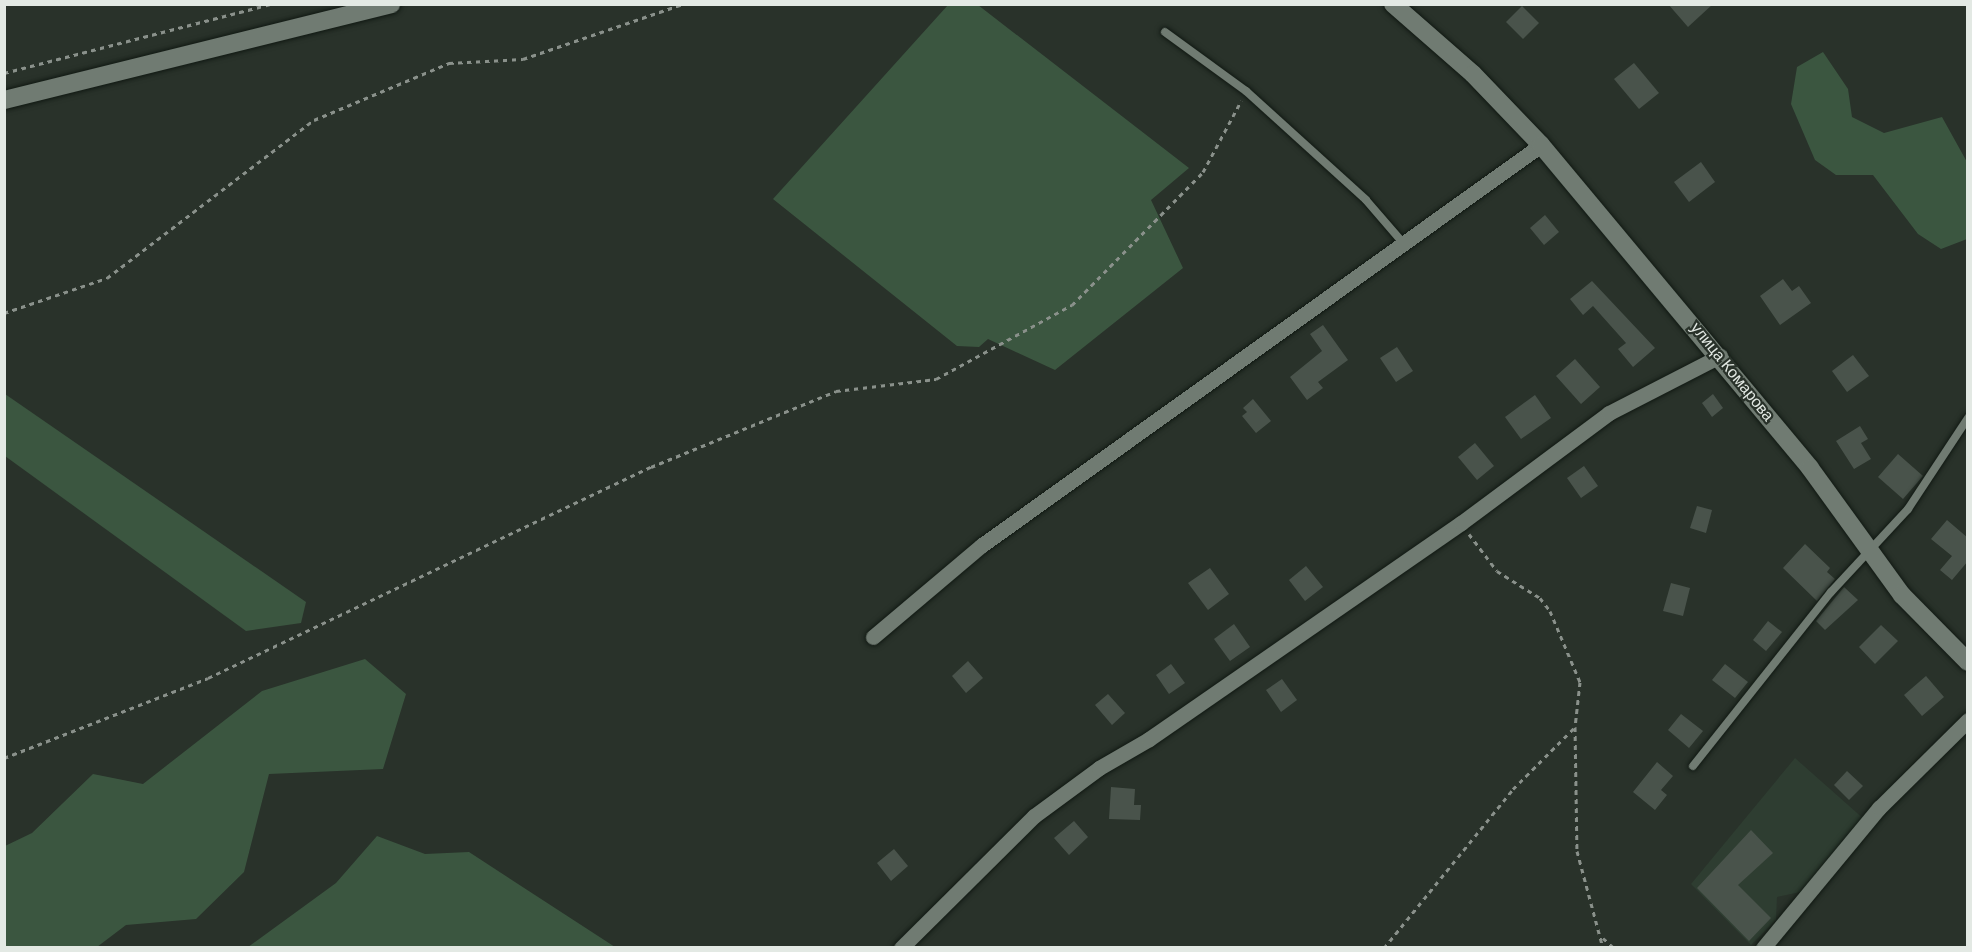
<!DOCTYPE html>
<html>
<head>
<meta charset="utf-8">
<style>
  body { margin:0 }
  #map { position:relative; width:1972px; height:952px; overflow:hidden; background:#29322a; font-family:"DM Sans",sans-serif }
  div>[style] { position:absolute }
  .built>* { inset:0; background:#2e3d31 }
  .green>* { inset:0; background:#3b5640 }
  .building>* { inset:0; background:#49534b }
  .path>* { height:3px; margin-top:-1.5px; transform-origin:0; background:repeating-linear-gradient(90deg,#8a918b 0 4.5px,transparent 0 9px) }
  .roads { filter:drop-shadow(0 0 2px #111913) drop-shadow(0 0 2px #111913) }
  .lane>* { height:8px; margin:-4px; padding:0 4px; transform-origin:4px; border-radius:4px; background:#707b72 }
  .street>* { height:15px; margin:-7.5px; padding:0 7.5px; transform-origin:7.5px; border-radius:7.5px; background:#707b72 }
  .secondary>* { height:18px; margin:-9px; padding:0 9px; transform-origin:9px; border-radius:9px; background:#707b72 }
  span { translate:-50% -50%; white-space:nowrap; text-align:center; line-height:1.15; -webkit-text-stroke:4.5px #29322a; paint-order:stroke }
  .street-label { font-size:16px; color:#e3e9e4 }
  .frame { position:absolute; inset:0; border:6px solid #e3e9e4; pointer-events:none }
</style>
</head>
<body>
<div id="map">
  <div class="built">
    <i style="clip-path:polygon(1795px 758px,1865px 820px,1805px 891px,1777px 897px,1776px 920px,1751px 945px,1691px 884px)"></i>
  </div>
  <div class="green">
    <i style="clip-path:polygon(948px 5px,978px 5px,1189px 168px,1151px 200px,1183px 268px,1055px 370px,988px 339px,979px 347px,957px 346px,773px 199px)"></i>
    <i style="clip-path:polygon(1823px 52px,1848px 89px,1852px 117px,1884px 133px,1942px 117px,1967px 162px,1967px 239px,1941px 249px,1918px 234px,1873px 175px,1836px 175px,1815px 160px,1791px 104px,1797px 67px)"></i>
    <i style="clip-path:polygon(5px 394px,306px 602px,301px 623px,246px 631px,5px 456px)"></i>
    <i style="clip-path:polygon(365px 659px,406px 694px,383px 769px,269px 774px,244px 872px,196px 919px,126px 925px,97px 947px,5px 947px,5px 846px,32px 833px,93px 774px,143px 784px,262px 691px)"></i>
    <i style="clip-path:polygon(377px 836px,425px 854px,469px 852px,615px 947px,248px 947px,336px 883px)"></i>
  </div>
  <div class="building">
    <i style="clip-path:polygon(1668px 4px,1713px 4px,1688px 27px)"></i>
    <i style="clip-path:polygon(1522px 6px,1539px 23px,1523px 39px,1506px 22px)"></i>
    <i style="clip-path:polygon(1634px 63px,1659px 93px,1639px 109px,1614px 79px)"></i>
    <i style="clip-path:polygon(1701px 162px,1715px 182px,1689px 202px,1674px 182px)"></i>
    <i style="clip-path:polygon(1545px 215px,1559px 232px,1544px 245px,1530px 228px)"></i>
    <i style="clip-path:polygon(1783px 279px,1792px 291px,1799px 286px,1811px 303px,1780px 325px,1760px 296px)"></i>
    <i style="clip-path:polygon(1592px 281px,1655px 348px,1633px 367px,1618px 349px,1626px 343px,1593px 306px,1583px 315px,1570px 299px)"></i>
    <i style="clip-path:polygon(1323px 325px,1348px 360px,1318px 382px,1323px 388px,1307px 400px,1290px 377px,1322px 351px,1310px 334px)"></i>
    <i style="clip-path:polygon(1397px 347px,1413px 371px,1396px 382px,1380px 358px)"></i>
    <i style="clip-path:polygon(1853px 355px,1869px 376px,1847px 392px,1832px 371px)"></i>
    <i style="clip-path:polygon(1575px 359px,1600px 387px,1581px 404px,1556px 376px)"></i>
    <i style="clip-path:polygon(1713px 394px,1723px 408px,1712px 417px,1702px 403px)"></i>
    <i style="clip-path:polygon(1535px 395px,1551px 418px,1521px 439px,1505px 417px)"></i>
    <i style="clip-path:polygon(1253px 399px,1271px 421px,1256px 433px,1242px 416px,1247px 412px,1243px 408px)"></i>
    <i style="clip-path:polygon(1860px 426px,1868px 439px,1861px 443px,1871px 459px,1854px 469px,1836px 441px)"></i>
    <i style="clip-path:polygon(1475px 443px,1494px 466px,1477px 480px,1458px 457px)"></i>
    <i style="clip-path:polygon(1898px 454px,1923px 476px,1903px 499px,1878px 477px)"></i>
    <i style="clip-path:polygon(1584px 466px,1598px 486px,1581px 498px,1567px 478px)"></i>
    <i style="clip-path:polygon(1697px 506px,1712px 510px,1706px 533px,1690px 528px)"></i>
    <i style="clip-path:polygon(1947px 520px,1968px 538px,1968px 561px,1952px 580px,1940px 570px,1952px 556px,1931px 539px)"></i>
    <i style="clip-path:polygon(1805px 544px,1830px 568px,1827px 572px,1835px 579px,1817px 601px,1783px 568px)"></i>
    <i style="clip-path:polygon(1306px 566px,1323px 587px,1305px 601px,1289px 580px)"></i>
    <i style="clip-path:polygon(1210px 568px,1229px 594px,1208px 610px,1188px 583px)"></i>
    <i style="clip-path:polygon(1671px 583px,1690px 588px,1683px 616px,1663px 611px)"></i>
    <i style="clip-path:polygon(1844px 587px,1858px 600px,1825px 630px,1816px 621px)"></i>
    <i style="clip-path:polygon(1768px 621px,1782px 632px,1766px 651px,1753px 640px)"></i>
    <i style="clip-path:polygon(1234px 624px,1250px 647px,1230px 661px,1214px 639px)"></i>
    <i style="clip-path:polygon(1881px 625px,1898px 641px,1875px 664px,1859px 647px)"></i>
    <i style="clip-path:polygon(968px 661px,983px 678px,966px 693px,952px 676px)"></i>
    <i style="clip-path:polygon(1171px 664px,1185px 683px,1169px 694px,1156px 675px)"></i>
    <i style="clip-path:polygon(1725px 664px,1748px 682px,1735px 698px,1712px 680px)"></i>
    <i style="clip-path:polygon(1926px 676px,1944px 697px,1922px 716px,1904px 695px)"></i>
    <i style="clip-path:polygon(1282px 679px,1297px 700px,1281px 712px,1266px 690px)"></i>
    <i style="clip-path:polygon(1108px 694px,1125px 713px,1112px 725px,1095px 705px)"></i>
    <i style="clip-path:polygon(1681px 714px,1703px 731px,1689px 748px,1668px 730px)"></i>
    <i style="clip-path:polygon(1657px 762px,1673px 776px,1661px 790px,1667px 795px,1655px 810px,1633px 792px)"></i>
    <i style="clip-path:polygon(1847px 771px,1863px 786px,1849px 800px,1834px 785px)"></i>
    <i style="clip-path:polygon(1111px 787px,1135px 789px,1134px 805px,1141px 805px,1140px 820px,1109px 819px)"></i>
    <i style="clip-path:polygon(1074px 821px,1088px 837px,1069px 855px,1054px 838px)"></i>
    <i style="clip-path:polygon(1751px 830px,1773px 853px,1738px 885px,1771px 918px,1749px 941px,1697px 888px)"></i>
    <i style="clip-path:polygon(894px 849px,908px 866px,891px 881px,877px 863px)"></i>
  </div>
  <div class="path">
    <i style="left:4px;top:73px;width:275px;rotate:-14.5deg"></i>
    <i style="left:4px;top:313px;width:109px;rotate:-18.8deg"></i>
    <i style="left:107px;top:278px;width:260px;rotate:-37.4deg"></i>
    <i style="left:314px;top:120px;width:147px;rotate:-22.9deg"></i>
    <i style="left:449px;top:63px;width:74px;rotate:-3.1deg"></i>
    <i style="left:523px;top:59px;width:169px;rotate:-19deg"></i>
    <i style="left:1469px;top:534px;width:46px;rotate:52.9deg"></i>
    <i style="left:1497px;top:571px;width:51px;rotate:32.1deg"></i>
    <i style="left:1540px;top:598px;width:16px;rotate:52deg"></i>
    <i style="left:1550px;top:611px;width:77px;rotate:67.1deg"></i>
    <i style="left:1580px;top:682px;width:45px;rotate:96.3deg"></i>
    <i style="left:1575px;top:727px;width:124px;rotate:89.1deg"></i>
    <i style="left:1577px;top:851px;width:100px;rotate:75deg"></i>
    <i style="left:4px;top:758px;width:219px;rotate:-21.4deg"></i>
    <i style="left:208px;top:678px;width:491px;rotate:-25.5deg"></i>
    <i style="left:651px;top:467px;width:200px;rotate:-22.3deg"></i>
    <i style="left:836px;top:391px;width:101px;rotate:-6.8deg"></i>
    <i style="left:936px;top:379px;width:155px;rotate:-28.6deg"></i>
    <i style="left:1072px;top:305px;width:187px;rotate:-45.4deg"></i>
    <i style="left:1203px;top:172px;width:81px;rotate:-61.8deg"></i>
    <i style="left:1603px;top:938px;width:15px;rotate:42deg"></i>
    <i style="left:1384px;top:948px;width:205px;rotate:-50.9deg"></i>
    <i style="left:1513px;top:789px;width:88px;rotate:-45deg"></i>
  </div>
  <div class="roads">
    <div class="lane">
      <i style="left:1165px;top:32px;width:100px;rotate:36.1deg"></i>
      <i style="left:1246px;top:91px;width:162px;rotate:42.2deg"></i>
      <i style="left:1366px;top:200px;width:58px;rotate:49.2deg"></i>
      <i style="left:1693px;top:766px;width:222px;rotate:-51.6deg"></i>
      <i style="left:1831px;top:592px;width:113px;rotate:-47.1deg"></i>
      <i style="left:1908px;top:509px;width:109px;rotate:-56.6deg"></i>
    </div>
    <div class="street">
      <i style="left:873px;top:637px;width:143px;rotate:-40.2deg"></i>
      <i style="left:982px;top:545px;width:687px;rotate:-35.59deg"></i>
      <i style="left:901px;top:948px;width:187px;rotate:-44.8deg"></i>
      <i style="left:1034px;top:816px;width:81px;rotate:-36.4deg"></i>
      <i style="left:1099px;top:768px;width:58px;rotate:-30.1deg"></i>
      <i style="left:1149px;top:739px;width:379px;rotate:-34.7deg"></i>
      <i style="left:1461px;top:523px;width:184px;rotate:-36.6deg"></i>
      <i style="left:1609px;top:413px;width:125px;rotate:-27.2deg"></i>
      <i style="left:1763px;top:948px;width:182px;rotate:-50.4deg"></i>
      <i style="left:1879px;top:808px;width:125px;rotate:-44.7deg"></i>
    </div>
    <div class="secondary">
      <i style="left:1393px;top:4px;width:106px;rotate:41.2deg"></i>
      <i style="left:1473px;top:74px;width:98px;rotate:46.2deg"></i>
      <i style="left:1541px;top:145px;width:420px;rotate:50.2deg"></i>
      <i style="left:1810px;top:468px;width:157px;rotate:54.1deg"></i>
      <i style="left:1902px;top:595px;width:94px;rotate:45.4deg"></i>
      <i style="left:4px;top:100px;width:399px;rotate:-13.9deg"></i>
    </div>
  </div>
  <div class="street-label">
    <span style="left:1732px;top:372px;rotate:51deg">улица Комарова</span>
  </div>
  <div class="frame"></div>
</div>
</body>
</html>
